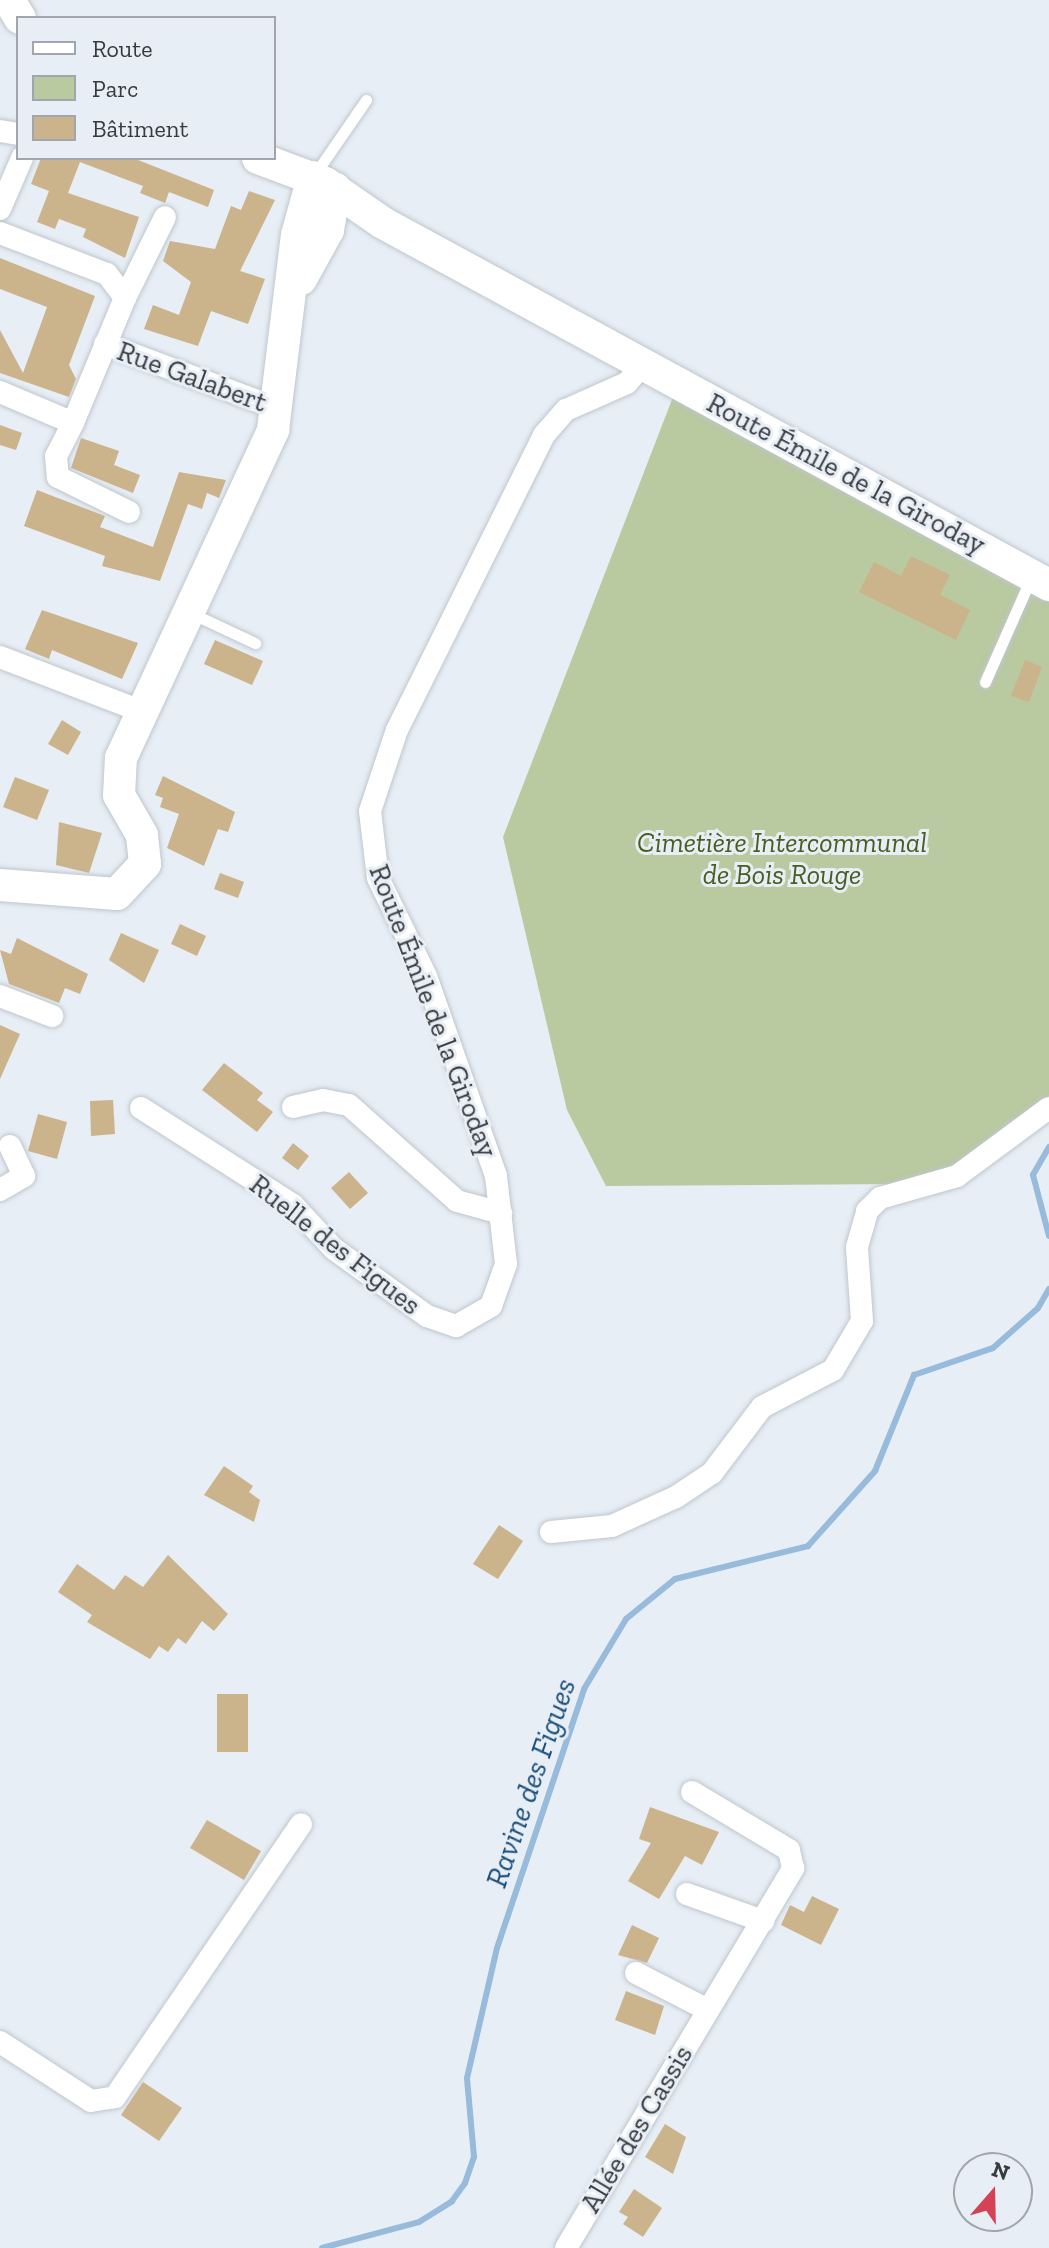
<!DOCTYPE html>
<html>
<head>
<meta charset="utf-8">
<style>
  body { margin:0 }
  #map { position:relative; width:1049px; height:2248px; overflow:hidden; background:#e7eef5; font-family:"Zilla Slab",serif }
  div>[style] { position:absolute }
  .green>* { inset:0; background:#b9c9a0 }
  .stream>* { height:6px; margin:-3px; padding:0 3px; transform-origin:3px; border-radius:3px; background:#98badb }
  .building>* { inset:0; background:#cbb38b }
  .roads { filter:drop-shadow(0 0 2px #bfc6cd) drop-shadow(0 0 2px #bfc6cd) }
  .lane>* { height:11px; margin:-5.5px; padding:0 5.5px; transform-origin:5.5px; border-radius:5.5px; background:#fff }
  .street>* { height:22px; margin:-11px; padding:0 11px; transform-origin:11px; border-radius:11px; background:#fff }
  .secondary>* { height:32px; margin:-16px; padding:0 16px; transform-origin:16px; border-radius:16px; background:#fff }
  span { translate:-50% -50%; white-space:nowrap; text-align:center; line-height:1.15; -webkit-text-stroke:6px #e7eef5; paint-order:stroke }
  .street-label { font-size:28px; color:#383b3e }
  .park-label { font-size:28px; color:#4b5e20; font-style:italic }
  .water-label { font-size:30px; color:#1b4f7a; font-style:italic }
  .legend { position:absolute; left:16px; top:16px; width:260px; height:144px; box-sizing:border-box; background:#e7eef5; border:2px solid #a1a6ac; margin:0; padding:10px 14px; list-style:none; font-size:24px; color:#383b3e }
  .legend li { display:flex; align-items:center; gap:16px; height:40px }
  .legend b { width:40px; border:2px solid #a1a6ac }
  .north { position:absolute; left:953px; top:2152px; width:80px; height:80px; box-sizing:border-box; background:#e7eef5; border:2px solid #a1a6ac; border-radius:50%; rotate:20deg; font-size:22px; font-weight:700; line-height:32px; text-align:center; color:#383b3e }
  .north::after { content:''; display:block; margin:auto; width:28px; height:36px; background:#d44355; clip-path:polygon(50% 0,100% 100%,50% 72%,0 100%) }
</style>
</head>
<body>
<div id="map">
  <div class="green">
    <i style="clip-path:polygon(673px 397px,1049px 602px,1049px 1096px,955px 1166px,898px 1184px,606px 1186px,567px 1110px,503px 837px)"></i>
  </div>
  <div class="stream">
    <i style="left:1049px;top:1147px;width:32px;rotate:120deg"></i>
    <i style="left:1033px;top:1175px;width:63px;rotate:75.3deg"></i>
    <i style="left:322px;top:2248px;width:100px;rotate:-15deg"></i>
    <i style="left:419px;top:2222px;width:39px;rotate:-32deg"></i>
    <i style="left:452px;top:2201px;width:22px;rotate:-54deg"></i>
    <i style="left:465px;top:2183px;width:28px;rotate:-71deg"></i>
    <i style="left:474px;top:2157px;width:79px;rotate:-95.1deg"></i>
    <i style="left:467px;top:2078px;width:133px;rotate:-77deg"></i>
    <i style="left:497px;top:1948px;width:273px;rotate:-71.4deg"></i>
    <i style="left:584px;top:1689px;width:82px;rotate:-59deg"></i>
    <i style="left:626px;top:1619px;width:63px;rotate:-39.2deg"></i>
    <i style="left:675px;top:1579px;width:137px;rotate:-13.9deg"></i>
    <i style="left:808px;top:1546px;width:101px;rotate:-48.2deg"></i>
    <i style="left:875px;top:1471px;width:104px;rotate:-67.9deg"></i>
    <i style="left:914px;top:1375px;width:83px;rotate:-18.9deg"></i>
    <i style="left:993px;top:1348px;width:60px;rotate:-41.6deg"></i>
    <i style="left:1038px;top:1308px;width:22px;rotate:-60deg"></i>
  </div>
  <div class="building">
    <i style="clip-path:polygon(41px 158px,133px 158px,214px 190px,208px 207px,169px 192px,165px 203px,140px 193px,143px 186px,80px 162px,68px 193px,139px 217px,125px 258px,83px 237px,86px 229px,59px 219px,55px 229px,37px 222px,49px 191px,31px 184px)"></i>
    <i style="clip-path:polygon(249px 191px,275px 200px,240px 271px,265px 279px,248px 324px,211px 311px,198px 346px,144px 329px,153px 305px,179px 315px,191px 282px,163px 261px,170px 241px,215px 249px,231px 206px,241px 210px)"></i>
    <i style="clip-path:polygon(0 258px,95px 296px,69px 365px,76px 379px,69px 397px,0 373px,0 330px,23px 373px,47px 307px,0 289px)"></i>
    <i style="clip-path:polygon(0 425px,22px 433px,16px 450px,0 445px)"></i>
    <i style="clip-path:polygon(81px 438px,119px 451px,114px 465px,140px 475px,133px 493px,71px 468px)"></i>
    <i style="clip-path:polygon(179px 472px,226px 480px,219px 498px,207px 493px,202px 509px,188px 504px,160px 581px,102px 566px,105px 556px,24px 526px,37px 490px,105px 516px,100px 527px,153px 547px)"></i>
    <i style="clip-path:polygon(911px 556px,950px 575px,940px 595px,970px 610px,956px 640px,859px 592px,874px 562px,901px 576px)"></i>
    <i style="clip-path:polygon(42px 610px,138px 643px,122px 679px,52px 650px,49px 659px,25px 649px)"></i>
    <i style="clip-path:polygon(215px 640px,263px 661px,252px 685px,204px 664px)"></i>
    <i style="clip-path:polygon(1025px 660px,1042px 667px,1029px 702px,1011px 696px)"></i>
    <i style="clip-path:polygon(62px 720px,81px 732px,68px 755px,48px 744px)"></i>
    <i style="clip-path:polygon(163px 776px,235px 812px,228px 832px,218px 829px,204px 866px,167px 848px,179px 814px,160px 807px,163px 798px,155px 795px)"></i>
    <i style="clip-path:polygon(15px 777px,49px 790px,37px 820px,3px 807px)"></i>
    <i style="clip-path:polygon(59px 822px,102px 833px,89px 873px,56px 865px)"></i>
    <i style="clip-path:polygon(220px 873px,244px 882px,238px 898px,214px 889px)"></i>
    <i style="clip-path:polygon(180px 924px,206px 936px,197px 956px,171px 944px)"></i>
    <i style="clip-path:polygon(121px 933px,159px 950px,144px 983px,109px 960px)"></i>
    <i style="clip-path:polygon(17px 938px,88px 974px,80px 994px,65px 988px,59px 1003px,9px 984px,0 950px,11px 954px)"></i>
    <i style="clip-path:polygon(0 1025px,20px 1034px,0 1079px)"></i>
    <i style="clip-path:polygon(224px 1063px,263px 1093px,257px 1100px,273px 1112px,257px 1132px,202px 1090px)"></i>
    <i style="clip-path:polygon(113px 1100px,115px 1134px,91px 1136px,90px 1101px)"></i>
    <i style="clip-path:polygon(38px 1114px,67px 1122px,57px 1159px,28px 1151px)"></i>
    <i style="clip-path:polygon(293px 1143px,309px 1156px,298px 1170px,282px 1158px)"></i>
    <i style="clip-path:polygon(349px 1172px,368px 1193px,350px 1209px,331px 1188px)"></i>
    <i style="clip-path:polygon(224px 1466px,253px 1486px,249px 1492px,260px 1500px,254px 1522px,204px 1495px)"></i>
    <i style="clip-path:polygon(499px 1525px,523px 1541px,498px 1579px,473px 1564px)"></i>
    <i style="clip-path:polygon(168px 1555px,228px 1614px,214px 1631px,202px 1621px,186px 1644px,178px 1638px,168px 1652px,159px 1646px,150px 1659px,87px 1622px,92px 1615px,58px 1592px,77px 1564px,114px 1590px,125px 1575px,143px 1587px)"></i>
    <i style="clip-path:polygon(217px 1694px,248px 1694px,248px 1752px,217px 1752px)"></i>
    <i style="clip-path:polygon(650px 1807px,719px 1832px,702px 1865px,685px 1856px,659px 1899px,628px 1881px,651px 1843px,639px 1839px)"></i>
    <i style="clip-path:polygon(207px 1820px,261px 1851px,244px 1880px,190px 1848px)"></i>
    <i style="clip-path:polygon(812px 1896px,839px 1909px,821px 1945px,781px 1925px,790px 1905px,804px 1912px)"></i>
    <i style="clip-path:polygon(632px 1925px,659px 1938px,647px 1963px,618px 1955px)"></i>
    <i style="clip-path:polygon(626px 1991px,664px 2006px,655px 2035px,615px 2020px)"></i>
    <i style="clip-path:polygon(143px 2082px,182px 2108px,159px 2141px,121px 2115px)"></i>
    <i style="clip-path:polygon(665px 2124px,686px 2137px,673px 2174px,645px 2157px)"></i>
    <i style="clip-path:polygon(634px 2189px,662px 2208px,643px 2237px,623px 2224px,628px 2217px,619px 2212px)"></i>
  </div>
  <div class="roads">
    <div class="lane">
      <i style="left:315px;top:174px;width:90px;rotate:-55.4deg"></i>
      <i style="left:191px;top:613px;width:71px;rotate:25.1deg"></i>
      <i style="left:985px;top:682px;width:111px;rotate:-66.2deg"></i>
    </div>
    <div class="street">
      <i style="left:0;top:131px;width:18px;rotate:9deg"></i>
      <i style="left:0;top:209px;width:56px;rotate:-66.7deg"></i>
      <i style="left:0;top:233px;width:115px;rotate:21deg"></i>
      <i style="left:107px;top:274px;width:30px;rotate:53deg"></i>
      <i style="left:125px;top:298px;width:135px;rotate:112.6deg"></i>
      <i style="left:73px;top:423px;width:79px;rotate:-157deg"></i>
      <i style="left:125px;top:298px;width:90px;rotate:-63.7deg"></i>
      <i style="left:105px;top:344px;width:186px;rotate:20.5deg"></i>
      <i style="left:73px;top:423px;width:37px;rotate:117deg"></i>
      <i style="left:56px;top:456px;width:21px;rotate:85deg"></i>
      <i style="left:58px;top:477px;width:79px;rotate:26.2deg"></i>
      <i style="left:0;top:657px;width:151px;rotate:21deg"></i>
      <i style="left:0;top:996px;width:56px;rotate:21deg"></i>
      <i style="left:293px;top:1107px;width:31px;rotate:-13deg"></i>
      <i style="left:323px;top:1100px;width:26px;rotate:11deg"></i>
      <i style="left:349px;top:1105px;width:144px;rotate:41.6deg"></i>
      <i style="left:457px;top:1201px;width:46px;rotate:15.3deg"></i>
      <i style="left:141px;top:1108px;width:180px;rotate:32.5deg"></i>
      <i style="left:293px;top:1205px;width:60px;rotate:47deg"></i>
      <i style="left:334px;top:1249px;width:115px;rotate:35.8deg"></i>
      <i style="left:427px;top:1316px;width:31px;rotate:19deg"></i>
      <i style="left:456px;top:1326px;width:40px;rotate:-29.7deg"></i>
      <i style="left:491px;top:1306px;width:45px;rotate:-70.3deg"></i>
      <i style="left:506px;top:1264px;width:89px;rotate:-96.5deg"></i>
      <i style="left:496px;top:1176px;width:212px;rotate:-109.3deg"></i>
      <i style="left:426px;top:976px;width:109px;rotate:-116.1deg"></i>
      <i style="left:378px;top:878px;width:67px;rotate:-96.8deg"></i>
      <i style="left:370px;top:811px;width:85px;rotate:-71.6deg"></i>
      <i style="left:397px;top:730px;width:330px;rotate:-63.5deg"></i>
      <i style="left:544px;top:435px;width:33px;rotate:-49deg"></i>
      <i style="left:566px;top:410px;width:67px;rotate:-23.9deg"></i>
      <i style="left:627px;top:383px;width:23px;rotate:-50deg"></i>
      <i style="left:0;top:1190px;width:28px;rotate:-30deg"></i>
      <i style="left:24px;top:1176px;width:33px;rotate:-115deg"></i>
      <i style="left:551px;top:1532px;width:61px;rotate:-5.6deg"></i>
      <i style="left:612px;top:1526px;width:70px;rotate:-24.4deg"></i>
      <i style="left:676px;top:1497px;width:43px;rotate:-33.7deg"></i>
      <i style="left:712px;top:1473px;width:83px;rotate:-52.9deg"></i>
      <i style="left:762px;top:1407px;width:80px;rotate:-27.5deg"></i>
      <i style="left:833px;top:1370px;width:57px;rotate:-59.4deg"></i>
      <i style="left:862px;top:1321px;width:74px;rotate:-93.9deg"></i>
      <i style="left:857px;top:1247px;width:37px;rotate:-74deg"></i>
      <i style="left:867px;top:1211px;width:18px;rotate:-45deg"></i>
      <i style="left:880px;top:1198px;width:80px;rotate:-15.9deg"></i>
      <i style="left:957px;top:1176px;width:114px;rotate:-36.5deg"></i>
      <i style="left:687px;top:1894px;width:81px;rotate:19.6deg"></i>
      <i style="left:636px;top:1973px;width:81px;rotate:27.2deg"></i>
      <i style="left:0;top:2042px;width:108px;rotate:33deg"></i>
      <i style="left:91px;top:2101px;width:24px;rotate:-9deg"></i>
      <i style="left:115px;top:2097px;width:330px;rotate:-55.7deg"></i>
      <i style="left:566px;top:2248px;width:443px;rotate:-59.1deg"></i>
      <i style="left:793px;top:1868px;width:18px;rotate:-103deg"></i>
      <i style="left:789px;top:1850px;width:113px;rotate:-149.1deg"></i>
    </div>
    <div class="secondary">
      <i style="left:9px;top:0;width:21px;rotate:59deg"></i>
      <i style="left:258px;top:158px;width:72px;rotate:20.5deg"></i>
      <i style="left:325px;top:183px;width:70px;rotate:34.6deg"></i>
      <i style="left:383px;top:223px;width:758px;rotate:28.53deg"></i>
      <i style="left:301px;top:279px;width:56px;rotate:-61.1deg"></i>
      <i style="left:328px;top:230px;width:42px;rotate:-80.3deg"></i>
      <i style="left:0;top:885px;width:117px;rotate:4.4deg"></i>
      <i style="left:117px;top:894px;width:41px;rotate:-47deg"></i>
      <i style="left:145px;top:864px;width:29px;rotate:-96deg"></i>
      <i style="left:142px;top:835px;width:46px;rotate:-119.9deg"></i>
      <i style="left:119px;top:795px;width:37px;rotate:-87deg"></i>
      <i style="left:121px;top:758px;width:362px;rotate:-65.1deg"></i>
      <i style="left:273px;top:430px;width:196px;rotate:-83deg"></i>
      <i style="left:297px;top:235px;width:60px;rotate:-74.6deg"></i>
    </div>
  </div>
  <div class="street-label">
    <span style="left:192px;top:377px;rotate:20deg">Rue Galabert</span>
    <span style="left:846px;top:474px;rotate:28deg">Route Émile de la Giroday</span>
    <span style="left:433px;top:1011px;rotate:69deg">Route Émile de la Giroday</span>
    <span style="left:335px;top:1245px;rotate:38deg">Ruelle des Figues</span>
    <span style="left:637px;top:2129px;rotate:-59deg">Allée des Cassis</span>
  </div>
  <div class="park-label">
    <span style="left:782px;top:859px">Cimetière Intercommunal<br>de Bois Rouge</span>
  </div>
  <div class="water-label">
    <span style="left:531px;top:1783px;rotate:-71deg">Ravine des Figues</span>
  </div>
  <ul class="legend">
  <li><b style="height:10px;background:#fff"></b>Route</li>
  <li><b style="height:22px;background:#b9c9a0"></b>Parc</li>
  <li><b style="height:22px;background:#cbb38b"></b>Bâtiment</li>
  </ul>
  <div class="north">N</div>
</div>
</body>
</html>
